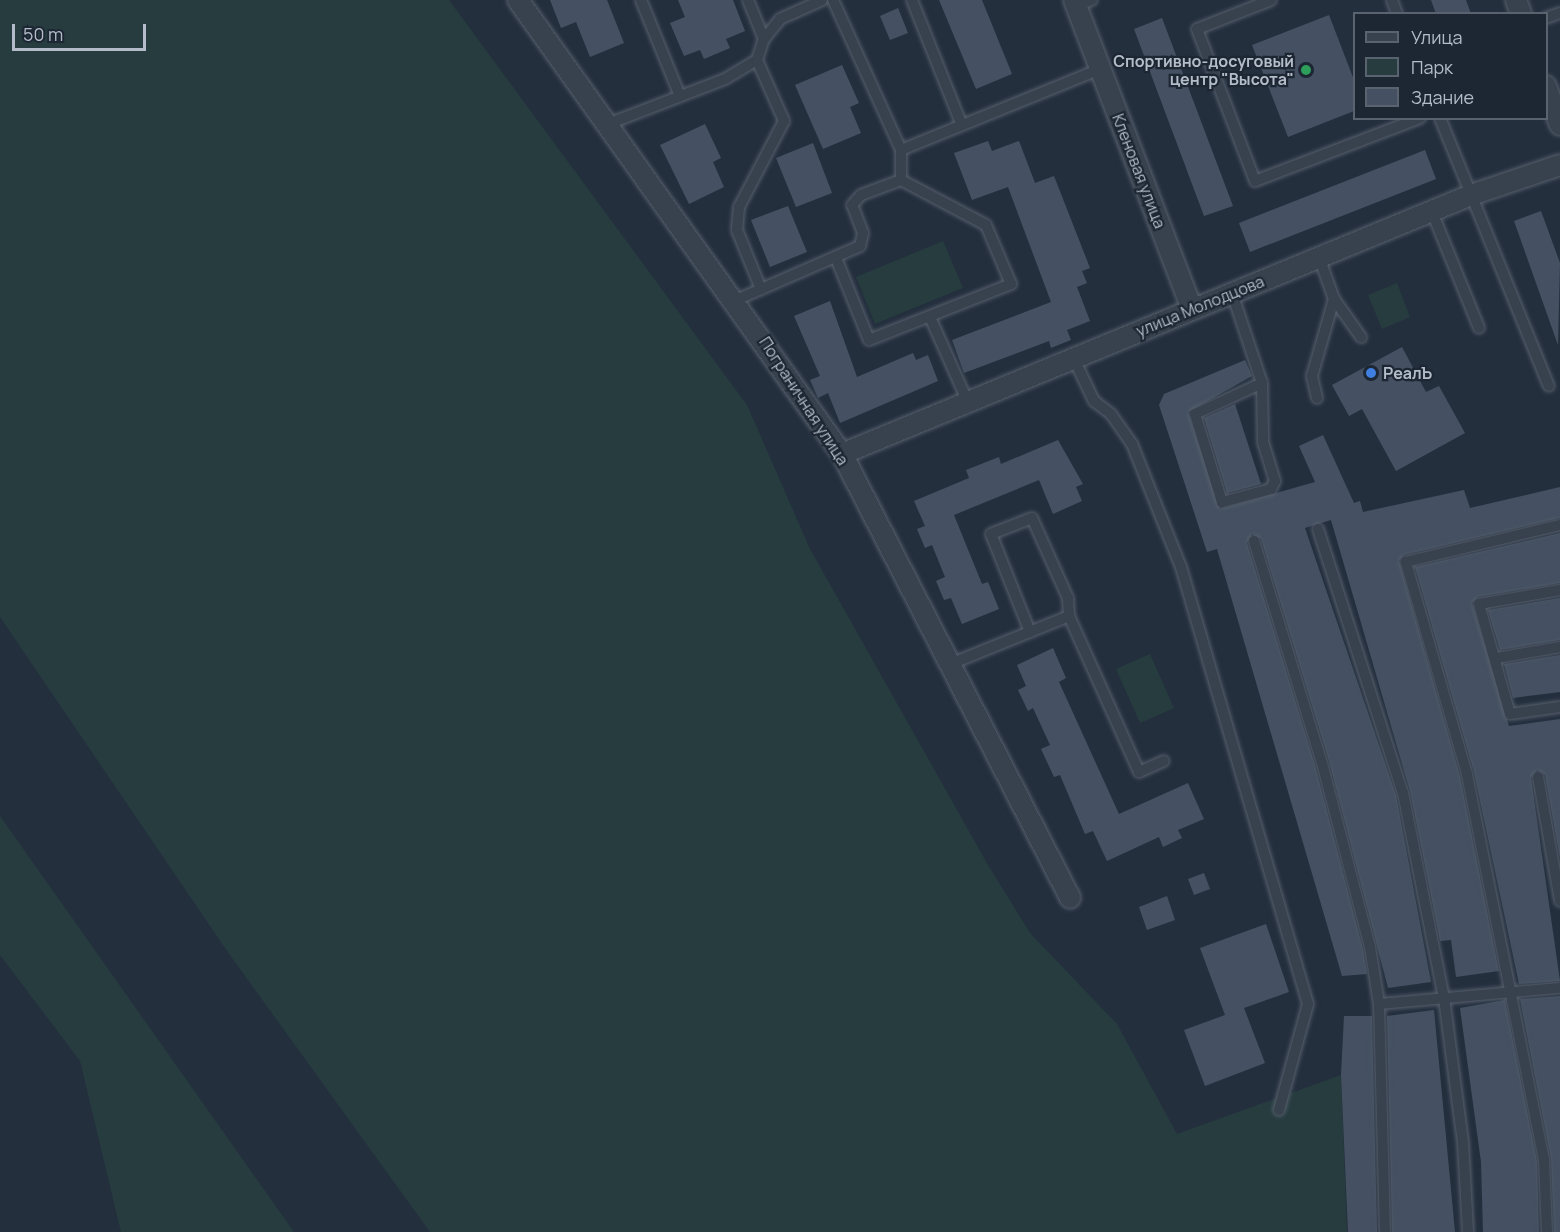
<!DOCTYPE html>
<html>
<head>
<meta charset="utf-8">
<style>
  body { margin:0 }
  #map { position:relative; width:1560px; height:1232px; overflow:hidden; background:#242f3e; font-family:Manrope,sans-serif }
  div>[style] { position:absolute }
  .green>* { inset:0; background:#263c3f }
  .building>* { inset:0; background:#455162 }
  .roads { filter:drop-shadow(0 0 2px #565f6c) drop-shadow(0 0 2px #565f6c) }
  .lane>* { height:10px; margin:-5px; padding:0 5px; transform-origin:5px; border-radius:5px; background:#38414e }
  .street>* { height:20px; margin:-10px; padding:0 10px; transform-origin:10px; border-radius:10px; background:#38414e }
  .dots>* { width:16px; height:16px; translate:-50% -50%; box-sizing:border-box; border:3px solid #1d2633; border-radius:50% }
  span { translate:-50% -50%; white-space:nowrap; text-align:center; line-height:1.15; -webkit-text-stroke:4.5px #1d2633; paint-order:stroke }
  .poi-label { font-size:16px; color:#b4bcc9; font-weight:700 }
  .right { translate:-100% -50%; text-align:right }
  .left { translate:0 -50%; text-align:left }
  .street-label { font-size:16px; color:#b4bcc9 }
  .legend { position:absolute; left:1353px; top:12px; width:195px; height:108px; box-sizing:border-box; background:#1d2633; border:2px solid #59626f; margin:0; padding:8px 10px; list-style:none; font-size:18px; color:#b4bcc9 }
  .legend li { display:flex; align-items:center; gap:12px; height:30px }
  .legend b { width:30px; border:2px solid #59626f }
  .scale { position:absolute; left:12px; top:24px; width:134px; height:27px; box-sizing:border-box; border:3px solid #b4bcc9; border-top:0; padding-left:8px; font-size:18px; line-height:21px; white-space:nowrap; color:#b4bcc9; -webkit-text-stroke:4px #1d2633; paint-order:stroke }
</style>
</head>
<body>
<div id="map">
  <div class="green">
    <i style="clip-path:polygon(0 0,449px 0,747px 405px,810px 549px,988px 865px,1030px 933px,1117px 1024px,1177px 1134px,1341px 1075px,1347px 1232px,430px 1232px,227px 951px,0 617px)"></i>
    <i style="clip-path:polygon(943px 241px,963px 288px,875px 324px,856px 277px)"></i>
    <i style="clip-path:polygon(1397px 283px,1410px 317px,1382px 329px,1368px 295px)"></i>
    <i style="clip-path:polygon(1150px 654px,1174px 708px,1140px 723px,1116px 669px)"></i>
    <i style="clip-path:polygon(0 816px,294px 1232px,121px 1232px,80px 1061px,0 955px)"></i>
  </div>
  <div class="building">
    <i style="clip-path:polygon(550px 0,607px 0,624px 43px,590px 57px,576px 22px,561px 28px)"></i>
    <i style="clip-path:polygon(678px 0,733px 0,745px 31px,726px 39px,730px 48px,704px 59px,700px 50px,684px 56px,670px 23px,685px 17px)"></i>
    <i style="clip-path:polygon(939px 0,982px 0,1012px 74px,976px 89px)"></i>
    <i style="clip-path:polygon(1431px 0,1466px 0,1471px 14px,1436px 14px)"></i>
    <i style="clip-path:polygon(898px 8px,908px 33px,890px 40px,880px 16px)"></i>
    <i style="clip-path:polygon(1329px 15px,1354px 80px,1354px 111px,1288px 137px,1252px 45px)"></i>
    <i style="clip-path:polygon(1162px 18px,1233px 206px,1204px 216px,1134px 29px)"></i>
    <i style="clip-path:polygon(842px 65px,859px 103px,850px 107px,861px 133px,823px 149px,795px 85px)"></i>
    <i style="clip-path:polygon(705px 124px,721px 158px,713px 162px,724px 187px,689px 204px,660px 145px)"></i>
    <i style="clip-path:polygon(988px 141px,992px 151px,1019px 141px,1035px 183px,1054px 176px,1090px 268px,1082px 271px,1087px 283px,1077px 287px,1090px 321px,1067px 330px,1071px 340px,1051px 348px,1049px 341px,964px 373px,952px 340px,1051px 302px,1008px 187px,972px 200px,954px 153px)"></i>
    <i style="clip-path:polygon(813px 143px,832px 193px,796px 207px,776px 158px)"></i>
    <i style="clip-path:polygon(1425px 150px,1436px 179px,1250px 252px,1239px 223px)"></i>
    <i style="clip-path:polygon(788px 206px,807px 252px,770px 267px,751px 220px)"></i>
    <i style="clip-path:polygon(1541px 211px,1560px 263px,1558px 345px,1514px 221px)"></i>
    <i style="clip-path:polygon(830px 301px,857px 377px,913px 353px,916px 360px,928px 355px,938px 381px,840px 423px,828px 393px,818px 398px,810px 380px,820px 376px,794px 316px)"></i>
    <i style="clip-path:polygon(1402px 347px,1426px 392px,1439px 386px,1465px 433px,1396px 471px,1362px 409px,1349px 416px,1332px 385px)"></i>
    <i style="clip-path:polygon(1245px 360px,1252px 376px,1188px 412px,1220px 509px,1315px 482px,1299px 446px,1323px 435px,1354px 503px,1360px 501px,1363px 512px,1464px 490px,1470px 508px,1560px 487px,1560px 518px,1404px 555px,1399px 561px,1460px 776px,1499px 971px,1456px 977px,1451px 940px,1440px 941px,1410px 791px,1331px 520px,1305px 528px,1396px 795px,1431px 982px,1388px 988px,1329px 761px,1261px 539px,1252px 534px,1247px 543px,1315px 765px,1363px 949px,1367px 974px,1342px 976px,1217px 549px,1207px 552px,1159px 405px,1164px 394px)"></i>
    <i style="clip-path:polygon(1235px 404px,1261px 484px,1227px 493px,1204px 418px)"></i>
    <i style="clip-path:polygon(1058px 440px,1083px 484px,1076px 487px,1082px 501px,1053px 514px,1039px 480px,954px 515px,982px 584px,988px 582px,999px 609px,962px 624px,951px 598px,944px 600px,936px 581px,945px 577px,932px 545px,925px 548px,917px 529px,925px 526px,914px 501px,969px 478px,966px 470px,999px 457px,1001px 464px)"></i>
    <i style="clip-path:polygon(1560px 533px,1560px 583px,1478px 597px,1472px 603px,1509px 726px,1560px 719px,1560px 858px,1545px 775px,1537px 770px,1531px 778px,1560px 981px,1519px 984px,1474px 772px,1415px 567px)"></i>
    <i style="clip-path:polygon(1560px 598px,1560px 640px,1500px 650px,1488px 610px)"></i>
    <i style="clip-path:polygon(1053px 648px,1066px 678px,1059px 682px,1119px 814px,1188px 783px,1204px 819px,1178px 830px,1182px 838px,1163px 847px,1159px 837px,1107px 861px,1093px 831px,1085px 834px,1060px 775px,1054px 777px,1041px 749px,1050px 745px,1033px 708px,1028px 711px,1018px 690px,1026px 686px,1017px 665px)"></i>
    <i style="clip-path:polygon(1560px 655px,1560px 692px,1513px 698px,1504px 664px)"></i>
    <i style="clip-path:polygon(1204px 873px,1210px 889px,1194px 895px,1188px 879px)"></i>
    <i style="clip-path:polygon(1167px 896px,1175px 920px,1147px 930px,1139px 907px)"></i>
    <i style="clip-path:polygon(1266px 924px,1289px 992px,1244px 1008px,1265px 1063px,1205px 1086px,1184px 1030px,1225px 1015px,1200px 948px)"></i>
    <i style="clip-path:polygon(1560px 996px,1560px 1232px,1554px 1232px,1551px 1159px,1520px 999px)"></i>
    <i style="clip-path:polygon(1505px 1000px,1537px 1161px,1539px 1232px,1483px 1232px,1481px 1162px,1460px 1008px)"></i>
    <i style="clip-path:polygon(1434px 1010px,1455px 1232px,1392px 1232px,1387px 1016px)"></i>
    <i style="clip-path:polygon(1344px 1016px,1372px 1016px,1377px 1232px,1348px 1232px,1341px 1075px)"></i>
  </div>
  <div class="roads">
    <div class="lane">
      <i style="left:641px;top:0;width:104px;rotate:67.9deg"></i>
      <i style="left:833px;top:0;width:165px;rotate:65.6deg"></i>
      <i style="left:912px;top:0;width:132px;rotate:68.3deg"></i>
      <i style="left:1271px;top:0;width:79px;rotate:158.6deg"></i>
      <i style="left:1197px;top:29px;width:163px;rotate:69.1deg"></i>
      <i style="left:1255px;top:181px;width:177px;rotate:-20.9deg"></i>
      <i style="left:1392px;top:0;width:15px;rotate:70deg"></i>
      <i style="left:1076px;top:6px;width:17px;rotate:-21deg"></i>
      <i style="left:1546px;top:18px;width:15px;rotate:-20deg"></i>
      <i style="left:764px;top:39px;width:26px;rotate:-51deg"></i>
      <i style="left:780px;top:19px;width:46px;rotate:-24.3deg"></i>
      <i style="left:757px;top:60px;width:67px;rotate:66.1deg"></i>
      <i style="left:784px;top:121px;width:97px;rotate:117.6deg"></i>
      <i style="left:739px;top:207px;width:23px;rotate:95deg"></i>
      <i style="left:737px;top:230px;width:64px;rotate:67.9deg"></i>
      <i style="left:1440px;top:118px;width:289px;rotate:67.9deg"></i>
      <i style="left:608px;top:124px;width:125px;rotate:-21deg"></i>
      <i style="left:725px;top:79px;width:37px;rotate:-31deg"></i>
      <i style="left:757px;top:60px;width:22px;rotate:-72deg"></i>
      <i style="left:764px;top:39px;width:42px;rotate:-112.3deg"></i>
      <i style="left:1432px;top:212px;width:125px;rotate:67.9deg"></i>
      <i style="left:836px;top:258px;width:88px;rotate:68.1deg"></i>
      <i style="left:869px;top:340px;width:153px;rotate:-21.5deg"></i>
      <i style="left:1011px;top:284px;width:64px;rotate:-113deg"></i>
      <i style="left:986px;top:225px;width:96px;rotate:-152.1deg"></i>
      <i style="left:1232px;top:293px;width:95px;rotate:71.6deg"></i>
      <i style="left:1262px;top:383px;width:59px;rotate:89deg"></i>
      <i style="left:1263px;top:442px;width:41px;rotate:72.9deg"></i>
      <i style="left:1275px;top:481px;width:9px;rotate:117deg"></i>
      <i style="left:1271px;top:489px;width:51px;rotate:165.1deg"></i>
      <i style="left:1222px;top:502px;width:92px;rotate:-107.1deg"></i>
      <i style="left:1195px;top:414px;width:74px;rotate:-24.8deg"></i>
      <i style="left:1334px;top:299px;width:47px;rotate:54.6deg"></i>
      <i style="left:736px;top:300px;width:135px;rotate:-23.5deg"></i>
      <i style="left:860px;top:246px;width:13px;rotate:-77deg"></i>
      <i style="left:863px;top:233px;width:30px;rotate:-111deg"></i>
      <i style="left:852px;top:205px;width:13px;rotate:-48deg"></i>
      <i style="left:861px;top:195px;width:43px;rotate:-20.6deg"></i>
      <i style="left:901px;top:180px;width:30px;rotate:-90deg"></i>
      <i style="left:901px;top:150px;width:215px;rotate:-22.1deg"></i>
      <i style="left:930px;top:317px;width:91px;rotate:66deg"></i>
      <i style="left:1073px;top:357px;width:49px;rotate:64.5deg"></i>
      <i style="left:1094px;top:401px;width:21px;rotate:37deg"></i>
      <i style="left:1111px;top:414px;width:37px;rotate:55deg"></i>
      <i style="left:1132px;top:444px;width:132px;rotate:68.3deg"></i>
      <i style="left:1181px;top:567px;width:455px;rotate:73.8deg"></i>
      <i style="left:1308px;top:1004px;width:110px;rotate:105.3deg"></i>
      <i style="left:1317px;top:398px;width:23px;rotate:-103deg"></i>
      <i style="left:1312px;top:376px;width:80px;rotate:-74.1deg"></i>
      <i style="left:1334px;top:299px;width:45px;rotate:-109.7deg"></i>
      <i style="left:1318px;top:529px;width:277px;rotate:72.2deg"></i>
      <i style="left:1403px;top:793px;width:209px;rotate:78.7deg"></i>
      <i style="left:1444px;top:998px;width:145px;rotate:82.5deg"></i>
      <i style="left:1463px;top:1142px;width:90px;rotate:86.8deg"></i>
      <i style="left:1254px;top:541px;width:232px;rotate:73deg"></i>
      <i style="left:1322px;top:763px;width:190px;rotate:75.4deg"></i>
      <i style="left:1370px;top:947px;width:58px;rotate:81deg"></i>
      <i style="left:1379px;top:1004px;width:228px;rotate:88.5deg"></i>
      <i style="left:1560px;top:590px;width:82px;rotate:170.2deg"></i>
      <i style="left:1479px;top:604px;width:114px;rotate:74.3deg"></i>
      <i style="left:1510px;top:714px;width:50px;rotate:-8deg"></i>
      <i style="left:1030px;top:632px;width:105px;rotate:-111.7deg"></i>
      <i style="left:991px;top:534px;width:44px;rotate:-21.3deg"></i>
      <i style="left:1032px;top:518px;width:88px;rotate:65.8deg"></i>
      <i style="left:1068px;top:598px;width:18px;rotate:87deg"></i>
      <i style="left:1497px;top:658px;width:64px;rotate:-9.9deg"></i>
      <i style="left:948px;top:665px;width:131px;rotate:-22deg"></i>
      <i style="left:1069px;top:616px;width:171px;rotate:65.8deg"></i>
      <i style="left:1139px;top:772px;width:27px;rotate:-24deg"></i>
      <i style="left:1538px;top:777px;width:126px;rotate:79.9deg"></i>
      <i style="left:1379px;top:1004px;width:182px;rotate:-5.1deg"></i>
      <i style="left:1547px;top:1232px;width:72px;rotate:-92.4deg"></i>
      <i style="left:1544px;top:1160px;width:394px;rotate:-101.3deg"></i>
      <i style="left:1467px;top:774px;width:221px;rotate:-106.1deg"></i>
      <i style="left:1406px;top:562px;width:158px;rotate:-13.5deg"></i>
    </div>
    <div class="street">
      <i style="left:518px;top:0;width:558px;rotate:54.49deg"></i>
      <i style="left:842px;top:454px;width:499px;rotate:62.8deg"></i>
      <i style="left:1074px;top:0;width:331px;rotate:69.1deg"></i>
      <i style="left:1516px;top:0;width:15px;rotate:70deg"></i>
      <i style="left:1546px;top:86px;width:41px;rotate:70.3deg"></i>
      <i style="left:842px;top:454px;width:680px;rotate:-22.38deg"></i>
      <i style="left:1471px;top:195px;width:94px;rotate:-18.6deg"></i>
    </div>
  </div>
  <div class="dots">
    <i style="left:1306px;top:70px;background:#2e9e5b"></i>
    <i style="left:1371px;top:373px;background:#3f7fe0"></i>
  </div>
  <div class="poi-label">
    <span class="right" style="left:1294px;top:70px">Спортивно-досуговый<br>центр "Высота"</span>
    <span class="left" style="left:1383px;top:373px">РеалЪ</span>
  </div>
  <div class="street-label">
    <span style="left:1139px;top:171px;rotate:69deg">Кленовая улица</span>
    <span style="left:1200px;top:306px;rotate:-22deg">улица Молодцова</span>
    <span style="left:804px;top:401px;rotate:57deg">Пограничная улица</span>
  </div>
  <ul class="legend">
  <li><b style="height:8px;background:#38414e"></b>Улица</li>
  <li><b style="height:16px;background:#263c3f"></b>Парк</li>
  <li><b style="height:16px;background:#455162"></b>Здание</li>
  </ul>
  <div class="scale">50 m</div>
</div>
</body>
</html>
